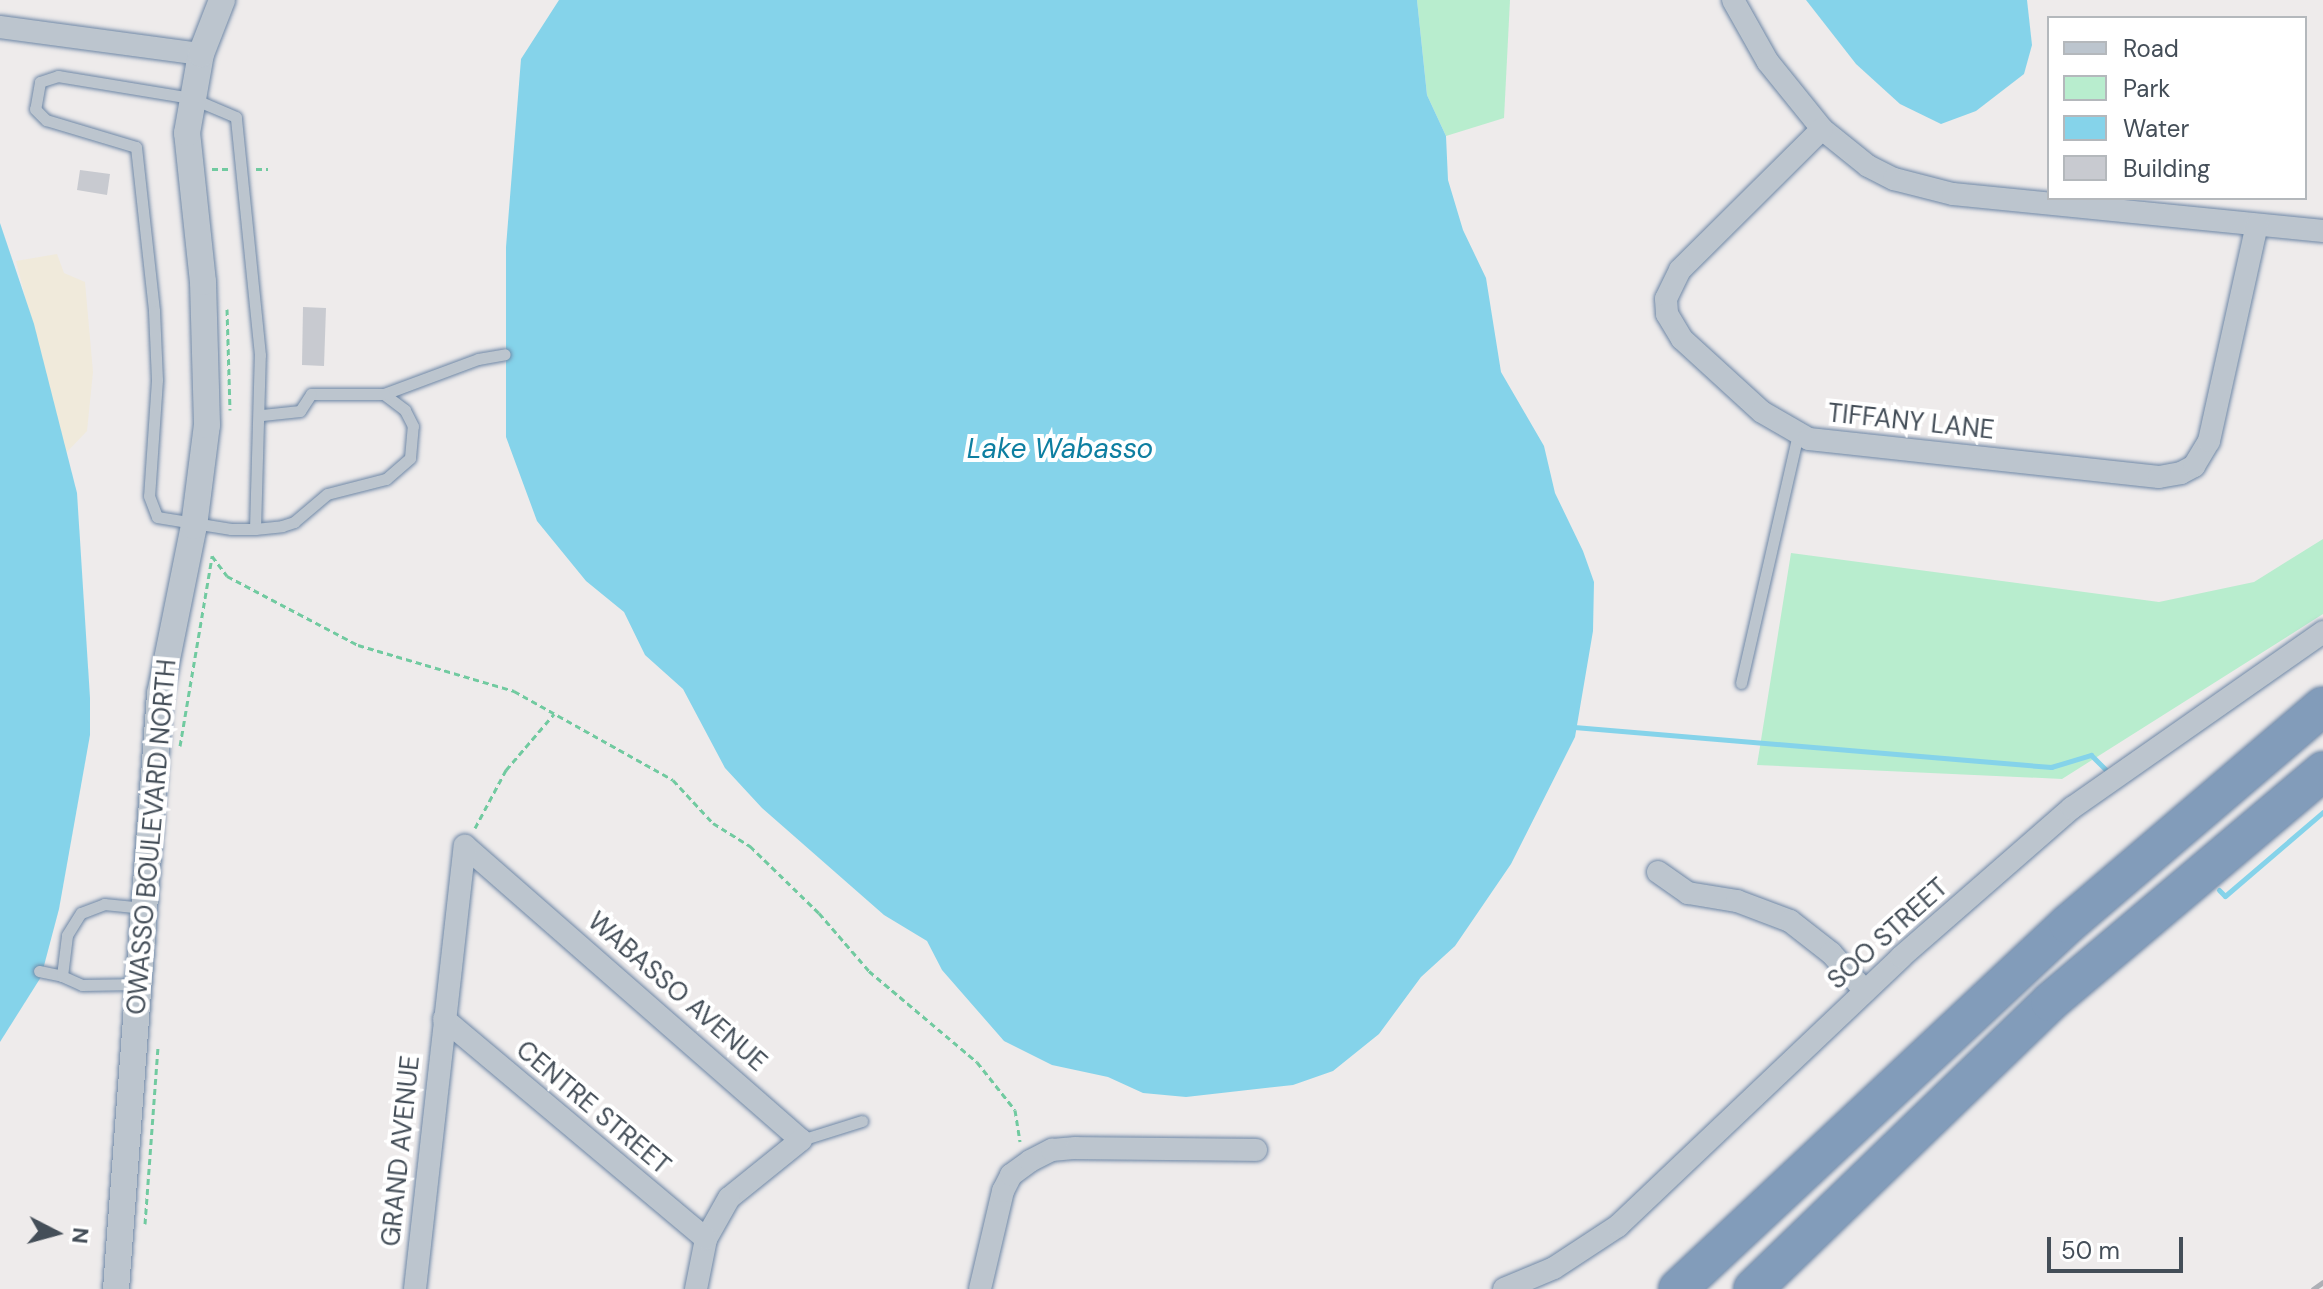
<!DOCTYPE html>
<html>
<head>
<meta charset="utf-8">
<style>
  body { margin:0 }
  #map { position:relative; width:2323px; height:1289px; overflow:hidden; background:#eeebeb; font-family:"DM Sans",sans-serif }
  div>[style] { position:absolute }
  .green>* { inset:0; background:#b8edce }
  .sand>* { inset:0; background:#f0eadb }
  .water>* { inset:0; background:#85d3ea }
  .stream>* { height:5px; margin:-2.5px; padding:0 2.5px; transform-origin:2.5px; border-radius:2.5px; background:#85d3ea }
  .building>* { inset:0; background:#c8cad0 }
  .path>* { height:3px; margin-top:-1.5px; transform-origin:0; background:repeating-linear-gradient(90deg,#71caa0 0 6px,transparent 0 10px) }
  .roads { filter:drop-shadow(0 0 2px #6e87a6) drop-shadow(0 0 2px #6e87a6) }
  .service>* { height:11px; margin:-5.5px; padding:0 5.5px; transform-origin:5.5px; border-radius:5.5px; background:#bcc5ce }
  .minor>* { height:22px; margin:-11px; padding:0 11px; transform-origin:11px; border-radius:11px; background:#bcc5ce }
  .tertiary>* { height:26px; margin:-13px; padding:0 13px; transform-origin:13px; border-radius:13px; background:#bcc5ce }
  .motorway>* { height:38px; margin:-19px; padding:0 19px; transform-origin:19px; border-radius:19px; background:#829cba }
  .rail>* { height:5px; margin:-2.5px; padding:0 2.5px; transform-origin:2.5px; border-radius:2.5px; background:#adb0b6 }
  span { translate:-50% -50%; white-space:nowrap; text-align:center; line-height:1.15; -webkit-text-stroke:8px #fff; paint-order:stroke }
  .street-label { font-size:26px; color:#444e58 }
  .water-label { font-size:28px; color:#0e7fa1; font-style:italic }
  .legend { position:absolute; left:2047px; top:16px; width:260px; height:184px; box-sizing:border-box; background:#fff; border:2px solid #b4b8bc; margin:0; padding:10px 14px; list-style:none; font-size:24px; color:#444e58 }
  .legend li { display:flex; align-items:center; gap:16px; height:40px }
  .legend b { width:40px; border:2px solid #b4b8bc }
  .north { position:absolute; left:16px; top:1193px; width:80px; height:80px; -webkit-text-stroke:6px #fff; paint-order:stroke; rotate:96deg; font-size:22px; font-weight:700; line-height:32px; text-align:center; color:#444e58 }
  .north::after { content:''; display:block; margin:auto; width:28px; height:36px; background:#444e58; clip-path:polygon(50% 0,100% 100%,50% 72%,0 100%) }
  .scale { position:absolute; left:2047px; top:1237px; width:136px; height:36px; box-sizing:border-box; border:4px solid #444e58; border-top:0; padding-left:10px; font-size:24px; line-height:28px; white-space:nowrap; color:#444e58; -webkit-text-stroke:6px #fff; paint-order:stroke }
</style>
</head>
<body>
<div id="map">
  <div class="green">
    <i style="clip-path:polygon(1417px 0,1510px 0,1504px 118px,1446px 136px,1427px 95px)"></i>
    <i style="clip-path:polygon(2323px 539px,2323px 614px,2062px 779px,1757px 765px,1791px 553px,2159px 602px,2254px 582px)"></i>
  </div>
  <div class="sand">
    <i style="clip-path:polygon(57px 254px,64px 273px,85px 282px,93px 372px,87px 431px,65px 454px,16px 261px)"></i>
  </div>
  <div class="water">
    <i style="clip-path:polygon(559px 0,1417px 0,1427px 95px,1446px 136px,1448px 180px,1463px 230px,1486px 278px,1501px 372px,1544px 446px,1555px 493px,1583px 551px,1594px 582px,1593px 631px,1575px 737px,1511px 864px,1455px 946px,1421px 977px,1379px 1034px,1333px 1071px,1293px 1085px,1186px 1097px,1143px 1093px,1108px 1077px,1052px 1065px,1004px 1041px,942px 970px,927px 941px,884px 915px,762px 808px,725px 768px,683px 689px,645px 655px,624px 612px,586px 581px,537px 521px,506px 437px,506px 247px,521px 59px)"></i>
    <i style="clip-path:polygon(1806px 0,2027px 0,2032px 45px,2024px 74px,1976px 111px,1941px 124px,1900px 104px,1856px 64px)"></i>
    <i style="clip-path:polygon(0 223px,34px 324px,77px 493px,90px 698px,90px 735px,59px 909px,41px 977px,0 1042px)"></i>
  </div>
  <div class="stream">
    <i style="left:1574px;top:727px;width:479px;rotate:4.8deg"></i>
    <i style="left:2051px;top:767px;width:42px;rotate:-16.7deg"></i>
    <i style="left:2091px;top:755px;width:21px;rotate:45deg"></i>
    <i style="left:2219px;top:890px;width:8px;rotate:45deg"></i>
    <i style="left:2225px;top:896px;width:129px;rotate:-40.6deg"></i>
  </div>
  <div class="building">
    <i style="clip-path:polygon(80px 170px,110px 174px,107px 195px,77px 190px)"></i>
    <i style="clip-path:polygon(303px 307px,326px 308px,324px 366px,302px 365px)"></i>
  </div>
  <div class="path">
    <i style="left:212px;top:169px;width:17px"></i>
    <i style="left:256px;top:169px;width:12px"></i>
    <i style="left:227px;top:309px;width:101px;rotate:88.3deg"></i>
    <i style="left:212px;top:556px;width:25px;rotate:53deg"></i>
    <i style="left:227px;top:576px;width:148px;rotate:27.8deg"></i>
    <i style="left:358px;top:645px;width:163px;rotate:16.4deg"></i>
    <i style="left:514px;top:691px;width:182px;rotate:29.2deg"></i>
    <i style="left:673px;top:780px;width:59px;rotate:47.1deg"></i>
    <i style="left:713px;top:823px;width:44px;rotate:31.9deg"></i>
    <i style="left:750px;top:846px;width:96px;rotate:44.2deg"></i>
    <i style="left:819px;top:913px;width:77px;rotate:49.2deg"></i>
    <i style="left:869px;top:971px;width:141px;rotate:40.1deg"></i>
    <i style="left:977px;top:1062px;width:61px;rotate:51.6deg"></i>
    <i style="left:1015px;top:1110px;width:32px;rotate:81deg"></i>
    <i style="left:180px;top:746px;width:193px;rotate:-80.4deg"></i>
    <i style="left:475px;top:828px;width:66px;rotate:-61.9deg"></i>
    <i style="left:506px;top:770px;width:74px;rotate:-49.4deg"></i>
    <i style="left:145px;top:1224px;width:176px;rotate:-85.8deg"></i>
  </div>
  <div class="roads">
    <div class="service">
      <i style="left:384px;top:394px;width:100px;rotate:-20.4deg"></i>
      <i style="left:478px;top:359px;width:27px;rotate:-10deg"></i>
      <i style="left:255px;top:529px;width:174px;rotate:-88.4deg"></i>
      <i style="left:260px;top:355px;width:239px;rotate:-95.8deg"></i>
      <i style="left:236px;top:117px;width:49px;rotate:-157.1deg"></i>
      <i style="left:191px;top:98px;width:135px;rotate:-170.6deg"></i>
      <i style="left:58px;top:76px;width:19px;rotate:162deg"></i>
      <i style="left:40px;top:82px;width:27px;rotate:100deg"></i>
      <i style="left:35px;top:109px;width:16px;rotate:45deg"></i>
      <i style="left:46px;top:120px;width:94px;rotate:16.7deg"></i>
      <i style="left:136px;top:147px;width:165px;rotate:83.7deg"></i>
      <i style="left:154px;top:311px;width:69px;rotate:87.5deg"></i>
      <i style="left:157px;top:380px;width:116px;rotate:93.9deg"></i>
      <i style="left:149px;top:496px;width:22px;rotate:69deg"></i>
      <i style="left:157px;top:517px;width:75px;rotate:9.2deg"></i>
      <i style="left:231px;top:529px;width:24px"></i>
      <i style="left:255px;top:529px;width:27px;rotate:-6deg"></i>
      <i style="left:282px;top:526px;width:13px;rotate:-18deg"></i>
      <i style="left:294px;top:522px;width:43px;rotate:-40.3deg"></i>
      <i style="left:327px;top:494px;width:61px;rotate:-14.3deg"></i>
      <i style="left:386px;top:479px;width:32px;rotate:-41deg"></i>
      <i style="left:410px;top:458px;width:32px;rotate:-85deg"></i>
      <i style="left:413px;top:426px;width:18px;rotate:-117deg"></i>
      <i style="left:405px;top:410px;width:26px;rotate:-143deg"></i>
      <i style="left:384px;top:394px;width:73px;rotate:180deg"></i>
      <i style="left:311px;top:394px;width:20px;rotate:123deg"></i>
      <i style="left:300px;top:411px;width:38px;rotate:174deg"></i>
      <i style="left:1741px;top:683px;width:255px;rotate:-77.1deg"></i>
      <i style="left:39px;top:971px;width:24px;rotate:12deg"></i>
      <i style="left:139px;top:984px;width:57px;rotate:179deg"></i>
      <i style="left:82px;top:985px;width:22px;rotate:-156deg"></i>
      <i style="left:62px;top:976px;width:41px;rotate:-83deg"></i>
      <i style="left:67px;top:935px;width:26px;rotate:-58deg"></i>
      <i style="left:81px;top:913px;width:25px;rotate:-21deg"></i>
      <i style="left:104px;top:904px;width:40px;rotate:5.7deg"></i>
      <i style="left:801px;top:1140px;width:64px;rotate:-17.3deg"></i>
    </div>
    <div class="minor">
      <i style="left:1733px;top:0;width:71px;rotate:60.6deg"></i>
      <i style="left:1768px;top:62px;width:86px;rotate:51.1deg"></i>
      <i style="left:1822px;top:129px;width:59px;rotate:38.8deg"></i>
      <i style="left:1868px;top:166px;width:29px;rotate:27deg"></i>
      <i style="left:1894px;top:179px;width:61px;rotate:14.3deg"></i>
      <i style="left:1953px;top:194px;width:372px;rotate:5.7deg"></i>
      <i style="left:0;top:27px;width:203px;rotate:7.7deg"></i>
      <i style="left:1822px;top:129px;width:200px;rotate:135.2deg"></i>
      <i style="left:1680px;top:270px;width:32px;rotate:116deg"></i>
      <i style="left:1666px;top:299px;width:15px;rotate:86deg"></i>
      <i style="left:1667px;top:314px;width:29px;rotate:59deg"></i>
      <i style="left:1682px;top:339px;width:108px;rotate:42.4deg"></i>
      <i style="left:1762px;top:412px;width:54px;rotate:29.9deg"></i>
      <i style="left:1809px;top:439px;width:352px;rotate:6.2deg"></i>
      <i style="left:2159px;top:477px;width:22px;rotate:-10deg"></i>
      <i style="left:2181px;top:473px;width:15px;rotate:-28deg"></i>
      <i style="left:2194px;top:466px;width:29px;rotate:-59deg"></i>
      <i style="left:2209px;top:441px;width:221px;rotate:-77.5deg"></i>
      <i style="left:465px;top:846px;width:446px;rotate:41.2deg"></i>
      <i style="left:801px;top:1140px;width:92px;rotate:141.1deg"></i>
      <i style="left:729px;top:1198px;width:47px;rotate:119.3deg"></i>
      <i style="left:706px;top:1239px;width:51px;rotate:101.3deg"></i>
      <i style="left:1658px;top:872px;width:37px;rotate:35deg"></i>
      <i style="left:1688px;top:893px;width:50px;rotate:9.3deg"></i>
      <i style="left:1737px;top:901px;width:57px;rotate:20.7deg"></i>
      <i style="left:1790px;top:921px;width:52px;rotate:38deg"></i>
      <i style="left:1831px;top:953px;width:51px;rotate:48.2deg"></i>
      <i style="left:444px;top:1019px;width:342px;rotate:40deg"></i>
      <i style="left:415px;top:1289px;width:446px;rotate:-83.6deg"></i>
      <i style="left:980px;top:1289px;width:101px;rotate:-76.8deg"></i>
      <i style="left:1003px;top:1191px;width:18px;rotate:-63deg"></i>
      <i style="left:1011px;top:1175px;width:24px;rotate:-36deg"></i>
      <i style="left:1030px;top:1161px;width:25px;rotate:-27deg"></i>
      <i style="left:1052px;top:1150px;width:24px;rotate:-5deg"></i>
      <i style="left:1076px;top:1148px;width:180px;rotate:0.6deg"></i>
      <i style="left:1504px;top:1289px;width:54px;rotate:-22.8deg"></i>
      <i style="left:1554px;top:1268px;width:77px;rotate:-33.3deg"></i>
      <i style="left:1618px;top:1226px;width:390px;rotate:-43.5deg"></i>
      <i style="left:1901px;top:957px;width:227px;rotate:-41.1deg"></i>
      <i style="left:2072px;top:808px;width:307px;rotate:-35deg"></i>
    </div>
    <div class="tertiary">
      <i style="left:116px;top:1289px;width:597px;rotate:-85.77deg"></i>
      <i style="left:160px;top:694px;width:171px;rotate:-78.6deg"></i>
      <i style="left:194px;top:526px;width:102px;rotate:-82.7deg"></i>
      <i style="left:207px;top:425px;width:143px;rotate:-91.6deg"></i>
      <i style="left:203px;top:282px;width:150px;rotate:-96.1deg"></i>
      <i style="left:187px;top:133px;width:80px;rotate:-80deg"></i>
      <i style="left:201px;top:54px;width:58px;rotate:-68.7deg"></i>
    </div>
    <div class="motorway">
      <i style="left:1678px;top:1289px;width:534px;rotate:-43.1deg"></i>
      <i style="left:2068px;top:924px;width:335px;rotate:-40.5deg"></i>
      <i style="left:1753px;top:1289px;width:413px;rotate:-44deg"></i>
      <i style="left:2050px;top:1002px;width:358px;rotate:-40.2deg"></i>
    </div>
  </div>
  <div class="rail">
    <i style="left:2313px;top:1289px;width:12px;rotate:-35deg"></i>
  </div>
  <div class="street-label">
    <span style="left:1911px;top:422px;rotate:6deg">TIFFANY LANE</span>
    <span style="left:152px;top:837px;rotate:-85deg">OWASSO BOULEVARD NORTH</span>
    <span style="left:1888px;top:934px;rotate:-42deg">SOO STREET</span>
    <span style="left:677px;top:992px;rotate:41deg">WABASSO AVENUE</span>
    <span style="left:593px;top:1108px;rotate:40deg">CENTRE STREET</span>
    <span style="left:401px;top:1151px;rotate:-84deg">GRAND AVENUE</span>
  </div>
  <div class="water-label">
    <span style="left:1060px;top:449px">Lake Wabasso</span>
  </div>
  <ul class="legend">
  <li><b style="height:10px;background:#bcc5ce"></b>Road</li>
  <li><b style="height:22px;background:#b8edce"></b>Park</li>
  <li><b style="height:22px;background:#85d3ea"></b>Water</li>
  <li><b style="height:22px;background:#c8cad0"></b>Building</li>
  </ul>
  <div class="north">N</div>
  <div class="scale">50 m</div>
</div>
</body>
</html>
